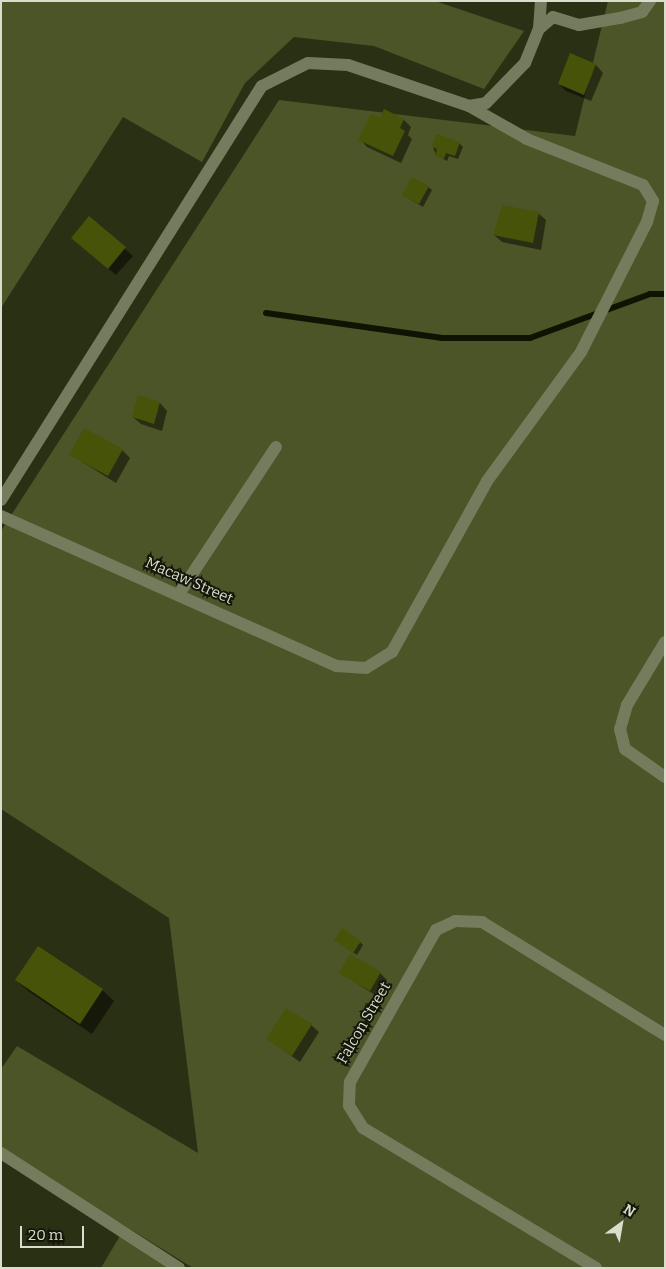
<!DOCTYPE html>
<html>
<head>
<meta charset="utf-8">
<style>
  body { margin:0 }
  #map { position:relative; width:666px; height:1269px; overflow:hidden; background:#2a3014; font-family:Bitter,serif }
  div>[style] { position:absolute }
  .green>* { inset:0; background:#4b5527 }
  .shadow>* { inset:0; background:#0007 }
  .stream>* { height:6px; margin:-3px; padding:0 3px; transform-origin:3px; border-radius:3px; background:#0f1302 }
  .building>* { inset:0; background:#475308 }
  .minor>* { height:12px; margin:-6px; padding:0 6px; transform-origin:6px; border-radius:6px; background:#747c5d }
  span { translate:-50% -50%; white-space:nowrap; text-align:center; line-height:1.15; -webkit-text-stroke:4px #14160a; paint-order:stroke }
  .street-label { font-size:15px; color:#d8ddcc }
  .frame { position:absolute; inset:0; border:2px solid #d8ddcc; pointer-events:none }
  .north { position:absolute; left:596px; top:1199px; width:50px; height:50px; -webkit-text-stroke:4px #14160a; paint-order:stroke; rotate:32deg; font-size:14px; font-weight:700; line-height:20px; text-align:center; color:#d8ddcc }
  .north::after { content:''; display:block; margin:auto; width:18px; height:22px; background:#d8ddcc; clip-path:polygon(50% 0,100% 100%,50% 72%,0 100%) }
  .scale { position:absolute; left:20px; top:1226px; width:64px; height:22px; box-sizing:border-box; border:2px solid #d8ddcc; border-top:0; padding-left:6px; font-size:15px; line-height:18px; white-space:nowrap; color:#d8ddcc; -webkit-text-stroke:4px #14160a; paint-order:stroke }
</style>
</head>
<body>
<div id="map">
  <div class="green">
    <i style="clip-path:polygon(1px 1px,435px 1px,524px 31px,484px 89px,374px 46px,294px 37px,245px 83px,202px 162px,123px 117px,1px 308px)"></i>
    <i style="clip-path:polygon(608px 1px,665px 1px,665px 1268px,193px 1268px,1px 1149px,1px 1069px,17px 1046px,198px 1153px,169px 918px,1px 809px,1px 531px,279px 100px,575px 136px)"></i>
    <i style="clip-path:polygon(121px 1234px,173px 1268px,101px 1268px)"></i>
  </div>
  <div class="shadow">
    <i style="clip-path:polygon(571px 55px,596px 65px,603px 73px,591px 101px,566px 91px,559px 84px)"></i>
    <i style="clip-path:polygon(404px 120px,411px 127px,408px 135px,412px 139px,401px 163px,367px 147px,360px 139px)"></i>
    <i style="clip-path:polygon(459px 143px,463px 147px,458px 159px,449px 156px,447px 161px,436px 155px,433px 147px)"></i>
    <i style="clip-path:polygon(428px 187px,432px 190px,423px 207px,403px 195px)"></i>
    <i style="clip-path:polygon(538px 213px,546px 220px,541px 250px,502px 242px,494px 235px)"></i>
    <i style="clip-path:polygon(89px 218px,133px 256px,116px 275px,80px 245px)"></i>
    <i style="clip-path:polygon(160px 403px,167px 411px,162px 431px,141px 424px,133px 417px)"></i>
    <i style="clip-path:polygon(122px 450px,130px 458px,116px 483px,71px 455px)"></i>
    <i style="clip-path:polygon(336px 940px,360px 942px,363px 945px,357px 955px)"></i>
    <i style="clip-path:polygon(341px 973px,380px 973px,387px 980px,378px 997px)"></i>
    <i style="clip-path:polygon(16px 980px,102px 990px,114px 1001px,92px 1034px,28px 991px)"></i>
    <i style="clip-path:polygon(311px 1025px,319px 1032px,300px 1062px,268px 1039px)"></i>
  </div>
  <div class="stream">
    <i style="left:266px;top:313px;width:178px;rotate:8.1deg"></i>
    <i style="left:442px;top:338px;width:88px"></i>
    <i style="left:530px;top:338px;width:128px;rotate:-20.1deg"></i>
    <i style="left:650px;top:294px;width:15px"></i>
  </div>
  <div class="building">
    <i style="clip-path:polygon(570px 53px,596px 64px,584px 95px,558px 84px)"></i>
    <i style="clip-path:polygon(384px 109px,404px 119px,400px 128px,405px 131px,393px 156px,358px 140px,371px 114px,380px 118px)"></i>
    <i style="clip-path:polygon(436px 134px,460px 142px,455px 156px,446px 153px,444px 159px,435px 156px,437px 149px,432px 147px)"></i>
    <i style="clip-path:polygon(412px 177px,429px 186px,419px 204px,402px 195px)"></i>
    <i style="clip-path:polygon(502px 205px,539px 212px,533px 243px,493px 235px)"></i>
    <i style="clip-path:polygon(89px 216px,126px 247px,108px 269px,71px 238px)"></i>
    <i style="clip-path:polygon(138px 395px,160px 402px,154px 424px,132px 417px)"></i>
    <i style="clip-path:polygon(84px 428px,123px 449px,108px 476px,69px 455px)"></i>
    <i style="clip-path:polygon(342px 928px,361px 941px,353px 953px,334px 940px)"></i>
    <i style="clip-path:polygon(38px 946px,103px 989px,80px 1024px,15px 980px)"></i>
    <i style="clip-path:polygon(350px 954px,381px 972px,370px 991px,339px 973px)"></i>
    <i style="clip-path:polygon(286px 1008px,312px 1024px,292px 1056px,266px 1039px)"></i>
  </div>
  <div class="minor">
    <i style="left:539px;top:29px;width:18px;rotate:-41deg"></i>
    <i style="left:553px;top:17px;width:27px;rotate:17deg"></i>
    <i style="left:579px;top:25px;width:42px;rotate:-9.7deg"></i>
    <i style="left:620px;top:18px;width:23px;rotate:-15deg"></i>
    <i style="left:642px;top:12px;width:14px;rotate:-54deg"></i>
    <i style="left:1px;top:500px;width:489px;rotate:-57.8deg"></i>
    <i style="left:262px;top:86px;width:51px;rotate:-26.6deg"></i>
    <i style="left:308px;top:63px;width:40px;rotate:2.9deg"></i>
    <i style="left:348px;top:65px;width:128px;rotate:18.7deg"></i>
    <i style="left:469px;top:106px;width:17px;rotate:-10deg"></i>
    <i style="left:486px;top:103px;width:56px;rotate:-45.7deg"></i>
    <i style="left:525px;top:63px;width:37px;rotate:-68deg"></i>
    <i style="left:539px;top:29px;width:28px;rotate:-86deg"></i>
    <i style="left:1px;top:516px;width:368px;rotate:24.1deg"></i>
    <i style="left:337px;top:666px;width:29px;rotate:4deg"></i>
    <i style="left:366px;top:668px;width:31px;rotate:-32deg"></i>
    <i style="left:392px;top:652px;width:196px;rotate:-60.9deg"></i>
    <i style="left:487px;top:481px;width:160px;rotate:-53.9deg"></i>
    <i style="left:581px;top:352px;width:146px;rotate:-63.1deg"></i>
    <i style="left:647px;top:222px;width:22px;rotate:-74deg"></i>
    <i style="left:653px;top:201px;width:19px;rotate:-122deg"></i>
    <i style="left:643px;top:185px;width:125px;rotate:-158.4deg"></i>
    <i style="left:527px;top:139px;width:67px;rotate:-150.4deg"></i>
    <i style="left:179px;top:594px;width:176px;rotate:-56.6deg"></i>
    <i style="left:665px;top:642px;width:74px;rotate:121.1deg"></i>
    <i style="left:627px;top:705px;width:25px;rotate:106deg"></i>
    <i style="left:620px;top:729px;width:21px;rotate:76deg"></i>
    <i style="left:625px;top:749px;width:49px;rotate:35deg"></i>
    <i style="left:1px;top:1153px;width:212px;rotate:32.9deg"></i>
    <i style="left:596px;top:1268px;width:272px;rotate:-149deg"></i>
    <i style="left:363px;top:1128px;width:26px;rotate:-122deg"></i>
    <i style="left:349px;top:1106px;width:24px;rotate:-88deg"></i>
    <i style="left:350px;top:1082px;width:175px;rotate:-60.5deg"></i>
    <i style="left:436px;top:930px;width:21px;rotate:-25deg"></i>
    <i style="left:455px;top:921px;width:27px;rotate:2deg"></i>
    <i style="left:482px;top:922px;width:215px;rotate:31.7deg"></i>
  </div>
  <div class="street-label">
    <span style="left:189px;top:581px;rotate:24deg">Macaw Street</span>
    <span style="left:364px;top:1023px;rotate:-60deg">Falcon Street</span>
  </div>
  <div class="frame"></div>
  <div class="north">N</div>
  <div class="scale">20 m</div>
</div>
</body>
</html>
